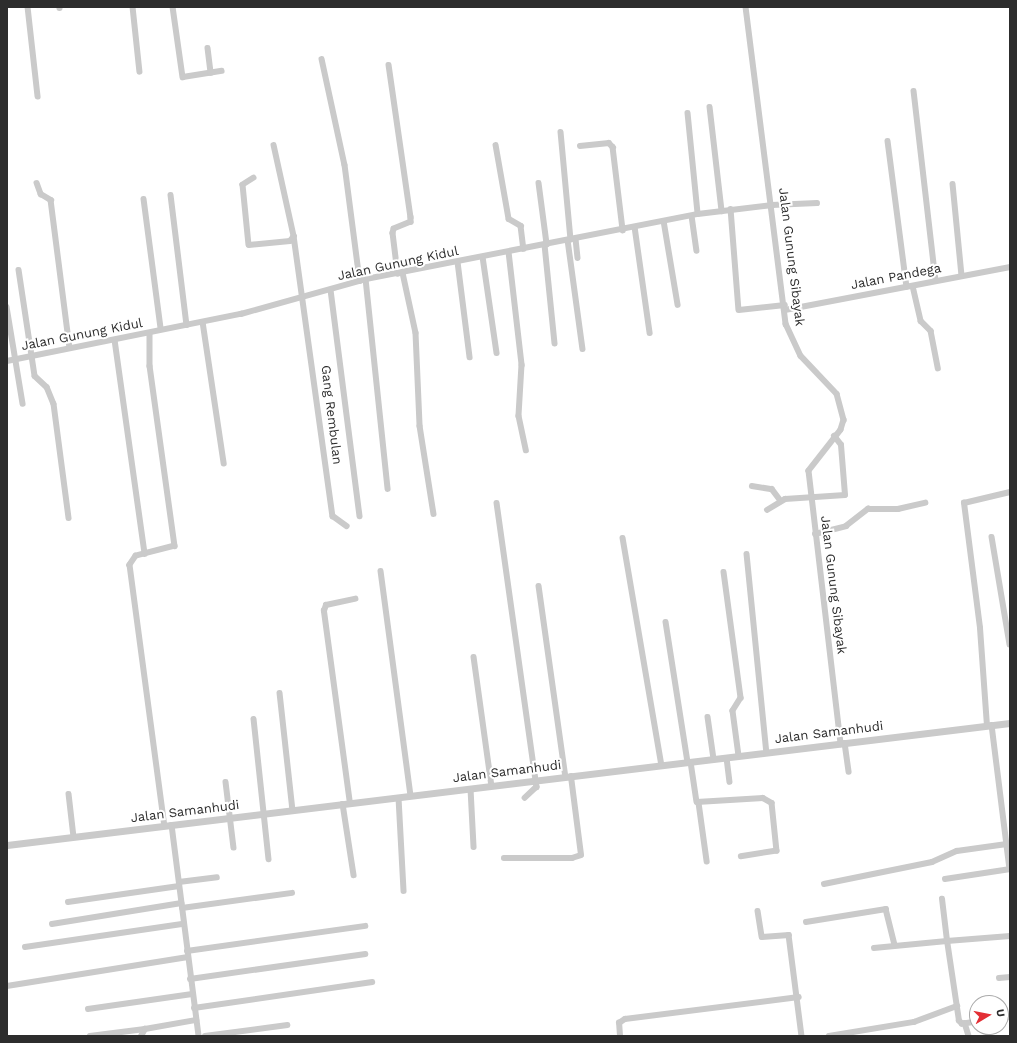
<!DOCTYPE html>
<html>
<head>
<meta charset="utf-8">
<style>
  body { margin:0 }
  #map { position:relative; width:1017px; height:1043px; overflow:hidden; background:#fff; font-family:"Work Sans",sans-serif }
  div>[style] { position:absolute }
  .minor>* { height:5.5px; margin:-2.75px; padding:0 2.75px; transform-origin:2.75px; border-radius:2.75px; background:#cacaca }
  .tertiary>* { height:7px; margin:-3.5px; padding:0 3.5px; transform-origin:3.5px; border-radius:3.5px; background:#cacaca }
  span { translate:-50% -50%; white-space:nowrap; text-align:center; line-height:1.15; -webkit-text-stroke:4px #fff; paint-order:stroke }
  .street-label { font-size:13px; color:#2d2d2d }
  .frame { position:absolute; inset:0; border:8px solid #2d2d2d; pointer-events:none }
  .north { position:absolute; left:969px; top:995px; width:40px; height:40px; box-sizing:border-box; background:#fff; border:1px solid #ababab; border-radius:50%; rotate:80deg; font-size:11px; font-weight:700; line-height:16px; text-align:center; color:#2d2d2d }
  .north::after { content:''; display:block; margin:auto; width:14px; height:18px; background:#e32f35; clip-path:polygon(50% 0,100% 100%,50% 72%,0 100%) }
</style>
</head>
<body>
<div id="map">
  <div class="minor">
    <i style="left:28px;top:7px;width:90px;rotate:83.6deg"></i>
    <i style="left:60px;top:7px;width:1px;rotate:90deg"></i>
    <i style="left:133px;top:7px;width:65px;rotate:83.9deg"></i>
    <i style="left:173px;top:7px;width:71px;rotate:81.9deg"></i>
    <i style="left:183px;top:77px;width:39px;rotate:-9deg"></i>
    <i style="left:746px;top:7px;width:320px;rotate:82.8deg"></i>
    <i style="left:786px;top:324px;width:35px;rotate:65deg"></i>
    <i style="left:801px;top:356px;width:52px;rotate:46.5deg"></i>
    <i style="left:837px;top:394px;width:27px;rotate:75deg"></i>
    <i style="left:844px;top:420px;width:10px;rotate:107deg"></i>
    <i style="left:841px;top:430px;width:52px;rotate:128deg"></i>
    <i style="left:809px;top:471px;width:275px;rotate:83.3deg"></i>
    <i style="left:208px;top:48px;width:25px;rotate:83deg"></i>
    <i style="left:322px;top:59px;width:108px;rotate:77.8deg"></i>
    <i style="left:345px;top:165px;width:117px;rotate:82.6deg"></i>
    <i style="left:389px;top:65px;width:154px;rotate:81.8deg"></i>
    <i style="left:411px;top:217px;width:5px;rotate:90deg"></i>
    <i style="left:411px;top:222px;width:18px;rotate:158deg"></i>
    <i style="left:394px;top:229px;width:4px;rotate:104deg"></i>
    <i style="left:393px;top:233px;width:41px;rotate:83deg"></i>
    <i style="left:914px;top:91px;width:191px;rotate:83.4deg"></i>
    <i style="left:710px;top:107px;width:105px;rotate:83.4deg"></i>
    <i style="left:688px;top:113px;width:101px;rotate:84.3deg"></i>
    <i style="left:561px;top:132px;width:108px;rotate:84.7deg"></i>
    <i style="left:888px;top:141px;width:147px;rotate:82.6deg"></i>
    <i style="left:274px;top:145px;width:93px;rotate:77.6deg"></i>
    <i style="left:496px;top:145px;width:75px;rotate:80deg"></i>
    <i style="left:509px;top:219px;width:14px;rotate:30deg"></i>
    <i style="left:521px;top:226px;width:23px;rotate:83deg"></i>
    <i style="left:580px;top:146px;width:29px;rotate:-6deg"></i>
    <i style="left:609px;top:143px;width:6px;rotate:45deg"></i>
    <i style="left:613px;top:147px;width:84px;rotate:83.1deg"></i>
    <i style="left:254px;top:178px;width:13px;rotate:148deg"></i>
    <i style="left:243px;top:185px;width:60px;rotate:84.3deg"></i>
    <i style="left:249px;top:245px;width:41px;rotate:-5.6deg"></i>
    <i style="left:290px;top:241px;width:6px;rotate:-51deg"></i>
    <i style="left:294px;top:236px;width:283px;rotate:82.1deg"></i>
    <i style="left:333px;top:516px;width:17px;rotate:36deg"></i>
    <i style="left:37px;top:183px;width:12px;rotate:70deg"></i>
    <i style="left:41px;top:194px;width:12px;rotate:31deg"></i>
    <i style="left:51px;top:200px;width:149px;rotate:82.7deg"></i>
    <i style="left:539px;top:183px;width:62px;rotate:82.5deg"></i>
    <i style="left:953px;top:184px;width:92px;rotate:84.4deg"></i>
    <i style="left:171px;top:195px;width:131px;rotate:83deg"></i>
    <i style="left:144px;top:199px;width:131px;rotate:82.5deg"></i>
    <i style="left:731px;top:209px;width:101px;rotate:85.5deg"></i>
    <i style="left:739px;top:310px;width:46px;rotate:-6.2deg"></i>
    <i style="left:692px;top:216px;width:35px;rotate:82deg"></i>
    <i style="left:664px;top:221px;width:85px;rotate:80.5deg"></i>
    <i style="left:635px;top:227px;width:107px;rotate:81.9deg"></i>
    <i style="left:576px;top:239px;width:19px;rotate:84deg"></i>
    <i style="left:568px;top:240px;width:110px;rotate:82.2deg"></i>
    <i style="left:545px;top:245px;width:99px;rotate:84.2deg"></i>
    <i style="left:509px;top:252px;width:114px;rotate:83.4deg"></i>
    <i style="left:522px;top:365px;width:51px;rotate:93.4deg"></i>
    <i style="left:519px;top:416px;width:35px;rotate:78deg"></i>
    <i style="left:483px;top:257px;width:97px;rotate:81.7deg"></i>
    <i style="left:458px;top:262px;width:96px;rotate:82.8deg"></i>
    <i style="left:19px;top:270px;width:107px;rotate:81.4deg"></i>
    <i style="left:35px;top:376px;width:16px;rotate:43deg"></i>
    <i style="left:47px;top:387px;width:18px;rotate:68deg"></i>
    <i style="left:54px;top:404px;width:115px;rotate:82.5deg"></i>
    <i style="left:403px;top:273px;width:61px;rotate:77.8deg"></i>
    <i style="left:416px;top:333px;width:93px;rotate:87.5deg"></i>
    <i style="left:420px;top:426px;width:89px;rotate:81deg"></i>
    <i style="left:366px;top:279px;width:211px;rotate:84deg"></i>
    <i style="left:913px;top:286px;width:36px;rotate:77deg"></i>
    <i style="left:921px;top:321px;width:14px;rotate:45deg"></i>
    <i style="left:931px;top:331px;width:38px;rotate:79deg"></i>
    <i style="left:331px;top:290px;width:228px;rotate:82.7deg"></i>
    <i style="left:7px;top:307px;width:98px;rotate:80.6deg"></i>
    <i style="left:785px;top:310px;width:229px;rotate:-10.8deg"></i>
    <i style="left:203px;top:322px;width:143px;rotate:81.5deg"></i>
    <i style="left:150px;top:333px;width:33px;rotate:90deg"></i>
    <i style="left:150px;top:366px;width:182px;rotate:82.1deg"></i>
    <i style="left:175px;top:546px;width:40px;rotate:165.6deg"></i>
    <i style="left:136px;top:556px;width:11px;rotate:124deg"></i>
    <i style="left:130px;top:565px;width:263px;rotate:82.4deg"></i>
    <i style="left:115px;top:340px;width:216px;rotate:82deg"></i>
    <i style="left:7px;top:361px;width:239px;rotate:-11.4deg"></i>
    <i style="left:241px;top:314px;width:130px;rotate:-15.6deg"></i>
    <i style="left:366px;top:279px;width:338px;rotate:-11.1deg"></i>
    <i style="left:698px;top:214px;width:75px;rotate:-6.9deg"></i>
    <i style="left:772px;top:205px;width:45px;rotate:-2.5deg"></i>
    <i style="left:752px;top:486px;width:20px;rotate:9deg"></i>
    <i style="left:772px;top:489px;width:15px;rotate:53deg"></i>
    <i style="left:497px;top:503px;width:287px;rotate:82deg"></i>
    <i style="left:537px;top:787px;width:16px;rotate:137deg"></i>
    <i style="left:767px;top:510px;width:21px;rotate:-31deg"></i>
    <i style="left:785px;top:499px;width:60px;rotate:-3.8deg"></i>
    <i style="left:845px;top:495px;width:50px;rotate:-94.6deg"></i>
    <i style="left:841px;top:445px;width:11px;rotate:-128deg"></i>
    <i style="left:815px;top:534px;width:32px;rotate:-14deg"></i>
    <i style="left:846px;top:526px;width:28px;rotate:-38deg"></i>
    <i style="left:868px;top:509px;width:30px"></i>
    <i style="left:898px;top:509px;width:28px;rotate:-13deg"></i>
    <i style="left:992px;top:537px;width:109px;rotate:80.5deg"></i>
    <i style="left:623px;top:538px;width:230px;rotate:80.3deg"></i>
    <i style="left:747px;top:554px;width:200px;rotate:84.3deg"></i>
    <i style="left:381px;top:571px;width:227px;rotate:82.4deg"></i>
    <i style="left:724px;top:572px;width:127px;rotate:82.3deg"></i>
    <i style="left:741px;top:698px;width:15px;rotate:122deg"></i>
    <i style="left:733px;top:711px;width:45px;rotate:82.4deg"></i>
    <i style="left:539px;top:586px;width:193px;rotate:82deg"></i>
    <i style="left:666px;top:622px;width:142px;rotate:81.1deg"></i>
    <i style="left:474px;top:657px;width:130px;rotate:82.1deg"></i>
    <i style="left:280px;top:693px;width:118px;rotate:83.7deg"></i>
    <i style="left:708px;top:717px;width:42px;rotate:81.9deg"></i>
    <i style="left:254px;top:719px;width:141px;rotate:83.9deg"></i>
    <i style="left:992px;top:725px;width:145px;rotate:82.9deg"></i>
    <i style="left:987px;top:726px;width:98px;rotate:-94.1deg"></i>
    <i style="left:980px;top:628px;width:126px;rotate:-97.3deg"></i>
    <i style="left:964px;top:503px;width:47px;rotate:-13.4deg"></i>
    <i style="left:845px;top:743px;width:29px;rotate:82deg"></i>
    <i style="left:727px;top:758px;width:24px;rotate:83deg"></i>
    <i style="left:691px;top:762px;width:40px;rotate:81.5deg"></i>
    <i style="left:697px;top:802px;width:66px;rotate:-3.5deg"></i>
    <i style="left:763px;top:798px;width:10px;rotate:29deg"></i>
    <i style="left:772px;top:803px;width:48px;rotate:84.1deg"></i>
    <i style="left:777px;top:851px;width:36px;rotate:171deg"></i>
    <i style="left:226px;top:782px;width:66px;rotate:83.1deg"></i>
    <i style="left:471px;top:789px;width:58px;rotate:87deg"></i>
    <i style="left:69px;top:794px;width:43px;rotate:83.4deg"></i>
    <i style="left:399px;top:798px;width:93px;rotate:86.9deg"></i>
    <i style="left:699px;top:803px;width:59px;rotate:82.1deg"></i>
    <i style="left:343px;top:804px;width:72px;rotate:81.2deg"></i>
    <i style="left:350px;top:804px;width:195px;rotate:-97.7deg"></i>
    <i style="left:324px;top:611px;width:6px;rotate:-72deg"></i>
    <i style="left:326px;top:605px;width:30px;rotate:-12deg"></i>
    <i style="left:172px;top:825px;width:213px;rotate:82.7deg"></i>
    <i style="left:504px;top:858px;width:68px"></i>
    <i style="left:572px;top:858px;width:9px;rotate:-18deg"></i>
    <i style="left:581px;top:855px;width:79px;rotate:-97.3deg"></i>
    <i style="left:945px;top:879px;width:66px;rotate:-8.7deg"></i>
    <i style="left:179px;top:882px;width:38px;rotate:-7deg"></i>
    <i style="left:824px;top:884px;width:110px;rotate:-11.5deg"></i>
    <i style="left:932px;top:862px;width:27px;rotate:-24deg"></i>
    <i style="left:957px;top:851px;width:50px;rotate:-8deg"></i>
    <i style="left:68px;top:902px;width:112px;rotate:-8.2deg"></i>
    <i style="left:182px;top:908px;width:111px;rotate:-7.8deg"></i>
    <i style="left:758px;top:911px;width:26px;rotate:81deg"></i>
    <i style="left:762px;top:937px;width:27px;rotate:-4deg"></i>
    <i style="left:789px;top:935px;width:102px;rotate:82.7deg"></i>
    <i style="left:806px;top:922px;width:81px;rotate:-9.2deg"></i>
    <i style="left:886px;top:909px;width:36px;rotate:76deg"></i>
    <i style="left:52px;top:924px;width:131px;rotate:-9.2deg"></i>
    <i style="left:25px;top:947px;width:160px;rotate:-8.3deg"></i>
    <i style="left:874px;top:948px;width:73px;rotate:-5.5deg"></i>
    <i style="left:947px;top:941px;width:42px;rotate:-96.8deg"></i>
    <i style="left:187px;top:951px;width:180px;rotate:-8deg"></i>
    <i style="left:999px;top:978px;width:11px;rotate:-5deg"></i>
    <i style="left:190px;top:979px;width:177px;rotate:-8.1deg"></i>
    <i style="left:7px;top:986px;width:183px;rotate:-9.1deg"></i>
    <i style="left:194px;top:1008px;width:180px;rotate:-8.3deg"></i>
    <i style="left:88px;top:1009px;width:105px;rotate:-8.2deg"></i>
    <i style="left:1001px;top:1018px;width:9px;rotate:-6deg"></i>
    <i style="left:977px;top:1022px;width:15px;rotate:172deg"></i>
    <i style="left:962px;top:1024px;width:4px;rotate:-135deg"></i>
    <i style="left:959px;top:1021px;width:81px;rotate:-98.5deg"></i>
    <i style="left:947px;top:941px;width:63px;rotate:-4.5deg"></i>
    <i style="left:965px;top:1023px;width:14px;rotate:73deg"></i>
    <i style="left:90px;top:1036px;width:55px;rotate:-7.3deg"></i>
    <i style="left:141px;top:1036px;width:8px;rotate:-60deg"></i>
    <i style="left:145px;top:1029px;width:52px;rotate:-10deg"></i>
    <i style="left:205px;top:1036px;width:83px;rotate:-7.6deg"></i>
    <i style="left:620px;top:1036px;width:13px;rotate:-94deg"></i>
    <i style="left:619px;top:1023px;width:7px;rotate:-34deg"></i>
    <i style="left:625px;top:1019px;width:175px;rotate:-7.2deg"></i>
    <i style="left:829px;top:1036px;width:86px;rotate:-9.4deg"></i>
    <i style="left:914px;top:1022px;width:46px;rotate:-20.4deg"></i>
  </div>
  <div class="tertiary">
    <i style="left:7px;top:845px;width:1010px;rotate:-6.94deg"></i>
  </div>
  <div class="street-label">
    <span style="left:791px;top:257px;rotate:83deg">Jalan Gunung Sibayak</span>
    <span style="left:398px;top:264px;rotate:-12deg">Jalan Gunung Kidul</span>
    <span style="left:896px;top:277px;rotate:-11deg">Jalan Pandega</span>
    <span style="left:82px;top:335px;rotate:-11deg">Jalan Gunung Kidul</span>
    <span style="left:331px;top:415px;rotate:83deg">Gang Rembulan</span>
    <span style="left:833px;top:585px;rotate:83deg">Jalan Gunung Sibayak</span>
    <span style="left:829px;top:733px;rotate:-7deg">Jalan Samanhudi</span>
    <span style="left:507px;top:772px;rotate:-7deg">Jalan Samanhudi</span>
    <span style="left:185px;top:812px;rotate:-7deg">Jalan Samanhudi</span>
  </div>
  <div class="frame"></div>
  <div class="north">U</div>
</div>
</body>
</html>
